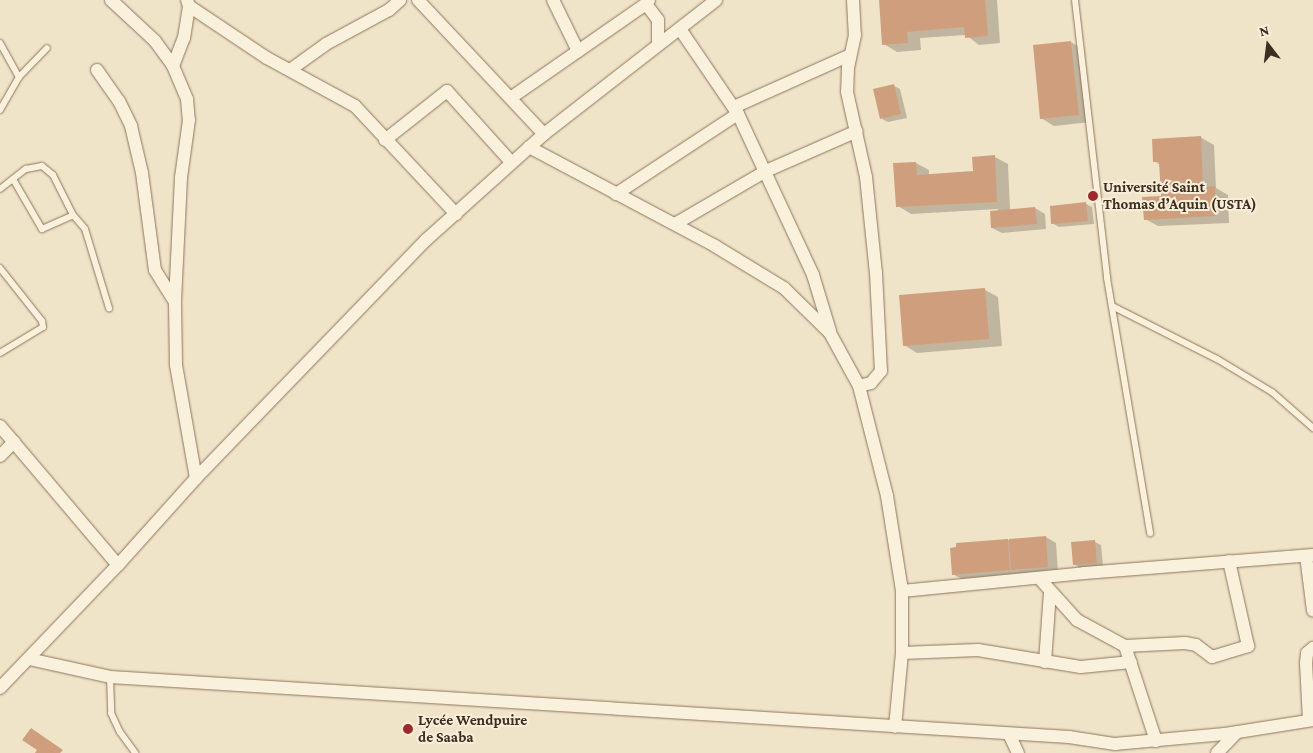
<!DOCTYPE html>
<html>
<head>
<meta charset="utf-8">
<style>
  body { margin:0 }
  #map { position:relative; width:1313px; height:753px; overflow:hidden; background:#f0e4c8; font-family:"Crimson Pro",serif }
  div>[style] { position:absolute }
  .shadow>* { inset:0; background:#0003 }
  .building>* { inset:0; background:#cf9f7d }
  .roads { filter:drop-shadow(0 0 1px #8d765c) drop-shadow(0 0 1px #8d765c) }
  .lane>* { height:6px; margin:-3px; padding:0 3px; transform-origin:3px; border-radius:3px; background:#faf1dc }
  .street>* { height:12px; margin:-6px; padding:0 6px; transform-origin:6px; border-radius:6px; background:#faf1dc }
  .dots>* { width:14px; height:14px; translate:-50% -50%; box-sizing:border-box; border:2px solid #f7eed8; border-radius:50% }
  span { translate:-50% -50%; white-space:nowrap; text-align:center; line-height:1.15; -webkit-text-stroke:4px #f7eed8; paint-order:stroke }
  .poi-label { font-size:15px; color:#3d2e20; font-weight:700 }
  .left { translate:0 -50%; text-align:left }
  .north { position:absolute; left:1243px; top:20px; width:50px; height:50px; -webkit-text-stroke:4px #f7eed8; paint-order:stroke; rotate:345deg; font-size:14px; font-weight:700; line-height:20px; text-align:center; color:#3d2e20 }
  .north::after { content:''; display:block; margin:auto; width:18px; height:22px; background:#3d2e20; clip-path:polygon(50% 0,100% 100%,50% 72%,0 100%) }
</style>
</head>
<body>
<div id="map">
  <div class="shadow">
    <i style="clip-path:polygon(880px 0,997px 0,1000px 43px,979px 45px,966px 35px,920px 38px,921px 50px,897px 52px,884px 44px)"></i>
    <i style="clip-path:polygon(1071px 42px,1084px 50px,1091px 122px,1054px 126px,1041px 118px)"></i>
    <i style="clip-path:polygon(894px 86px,900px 89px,907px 118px,888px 122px,882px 119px)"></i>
    <i style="clip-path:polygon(1200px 137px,1214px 145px,1216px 188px,1228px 195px,1229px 223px,1158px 226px,1145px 219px,1162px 197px,1160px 165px,1155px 161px)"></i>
    <i style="clip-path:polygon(995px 157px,1008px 164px,1010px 210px,1035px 208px,1045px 214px,1046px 229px,1002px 233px,992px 228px,998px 209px,911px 214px,898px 206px,916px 163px,929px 170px,929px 175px,975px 172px)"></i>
    <i style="clip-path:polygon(1086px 204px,1092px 207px,1094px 224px,1059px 227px,1052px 223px)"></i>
    <i style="clip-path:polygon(985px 290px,998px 297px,1002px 346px,917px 353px,904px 345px)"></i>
    <i style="clip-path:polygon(1046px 537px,1056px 543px,1058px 572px,963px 580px,953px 574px,958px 544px)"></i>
    <i style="clip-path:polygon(1095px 542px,1101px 545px,1103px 566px,1080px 568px,1074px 564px,1072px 543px)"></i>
  </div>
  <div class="building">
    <i style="clip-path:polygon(879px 0,985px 0,988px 36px,965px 38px,964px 27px,907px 32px,908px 43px,882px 45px)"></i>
    <i style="clip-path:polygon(1071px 41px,1079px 115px,1040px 119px,1033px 45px)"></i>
    <i style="clip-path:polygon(894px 84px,901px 114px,880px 119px,873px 89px)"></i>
    <i style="clip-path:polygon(1201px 136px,1203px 187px,1215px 186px,1216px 216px,1144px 220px,1142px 197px,1161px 196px,1159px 162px,1153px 162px,1152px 139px)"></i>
    <i style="clip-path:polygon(995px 155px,997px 202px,896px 207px,893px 163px,916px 162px,917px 175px,973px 171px,972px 157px)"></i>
    <i style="clip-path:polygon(1086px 202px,1088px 221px,1051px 224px,1050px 206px)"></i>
    <i style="clip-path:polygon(1035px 207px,1037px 224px,991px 228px,990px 211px)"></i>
    <i style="clip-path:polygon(985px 288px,989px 339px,903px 346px,899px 295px)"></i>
    <i style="clip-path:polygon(1046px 536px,1048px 567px,1011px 570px,1009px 539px)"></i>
    <i style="clip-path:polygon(1008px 539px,1010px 570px,952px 575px,950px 548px,956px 547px,956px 543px)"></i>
    <i style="clip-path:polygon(1095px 540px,1097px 563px,1073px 565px,1071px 542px)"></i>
    <i style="clip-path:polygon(31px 728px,63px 750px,60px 753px,35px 753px,37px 750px,22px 740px)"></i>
  </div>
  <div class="roads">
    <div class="lane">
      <i style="left:1075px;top:0;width:280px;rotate:83.4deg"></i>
      <i style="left:1107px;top:278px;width:259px;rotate:80.4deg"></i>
      <i style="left:0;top:43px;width:39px;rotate:61deg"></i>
      <i style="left:0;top:110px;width:38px;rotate:-60deg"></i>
      <i style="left:19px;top:77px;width:40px;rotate:-46deg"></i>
      <i style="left:13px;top:179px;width:58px;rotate:59.9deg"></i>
      <i style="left:42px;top:229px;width:34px;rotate:-24deg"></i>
      <i style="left:0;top:189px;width:33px;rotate:-38deg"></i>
      <i style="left:26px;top:169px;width:16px;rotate:-11deg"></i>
      <i style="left:42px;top:166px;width:14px;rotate:39deg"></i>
      <i style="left:53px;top:175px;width:45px;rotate:63.4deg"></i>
      <i style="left:73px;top:215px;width:18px;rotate:49deg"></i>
      <i style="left:85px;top:229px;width:83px;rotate:73.1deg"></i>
      <i style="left:0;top:268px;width:68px;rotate:51.6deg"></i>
      <i style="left:42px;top:321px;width:6px;rotate:81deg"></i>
      <i style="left:43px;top:327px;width:50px;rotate:148.8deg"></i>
      <i style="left:1112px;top:306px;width:118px;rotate:26.8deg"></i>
      <i style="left:1217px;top:359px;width:64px;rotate:31deg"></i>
      <i style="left:1272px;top:392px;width:55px;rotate:41.3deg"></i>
      <i style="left:110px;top:677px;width:36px;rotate:88deg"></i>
      <i style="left:111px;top:713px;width:21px;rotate:65deg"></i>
      <i style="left:120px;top:732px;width:26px;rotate:54deg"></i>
    </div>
    <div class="street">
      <i style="left:111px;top:0;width:60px;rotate:43deg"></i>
      <i style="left:155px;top:41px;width:31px;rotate:54deg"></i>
      <i style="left:173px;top:66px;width:36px;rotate:67deg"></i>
      <i style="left:187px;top:99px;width:21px;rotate:85deg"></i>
      <i style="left:189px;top:120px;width:59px;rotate:97.9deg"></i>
      <i style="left:181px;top:178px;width:124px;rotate:92.8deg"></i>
      <i style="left:175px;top:302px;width:63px;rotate:89.1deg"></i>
      <i style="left:176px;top:365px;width:115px;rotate:80deg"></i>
      <i style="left:418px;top:0;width:184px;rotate:46.8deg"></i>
      <i style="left:553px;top:0;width:57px;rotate:63.9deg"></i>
      <i style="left:649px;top:0;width:5px;rotate:127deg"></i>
      <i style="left:646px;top:4px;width:20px;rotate:53deg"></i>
      <i style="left:658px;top:20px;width:25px;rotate:90deg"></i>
      <i style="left:853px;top:0;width:35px;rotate:87deg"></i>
      <i style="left:855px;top:35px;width:33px;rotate:102deg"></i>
      <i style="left:848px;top:67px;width:25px;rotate:92deg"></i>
      <i style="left:847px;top:92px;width:87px;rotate:77.4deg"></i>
      <i style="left:866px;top:177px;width:97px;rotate:84.1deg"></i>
      <i style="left:876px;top:273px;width:98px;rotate:87.1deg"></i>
      <i style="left:881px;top:371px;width:16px;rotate:130deg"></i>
      <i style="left:871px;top:383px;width:12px;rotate:166deg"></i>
      <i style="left:189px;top:6px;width:94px;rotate:33.7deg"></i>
      <i style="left:267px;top:58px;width:100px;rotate:28.6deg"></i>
      <i style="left:355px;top:106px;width:148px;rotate:46.9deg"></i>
      <i style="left:680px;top:29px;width:103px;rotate:55.7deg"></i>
      <i style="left:738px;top:114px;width:178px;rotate:65deg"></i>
      <i style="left:813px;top:275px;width:59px;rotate:73.1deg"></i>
      <i style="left:173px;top:66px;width:30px;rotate:-69deg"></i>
      <i style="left:184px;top:38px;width:32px;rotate:-81deg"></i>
      <i style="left:189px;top:6px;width:6px;rotate:-108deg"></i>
      <i style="left:97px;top:70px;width:38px;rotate:55deg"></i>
      <i style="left:119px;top:101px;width:28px;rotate:64deg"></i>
      <i style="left:131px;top:126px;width:48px;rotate:76.8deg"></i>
      <i style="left:142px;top:173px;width:98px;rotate:82.4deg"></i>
      <i style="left:155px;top:270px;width:38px;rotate:58deg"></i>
      <i style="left:290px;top:70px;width:44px;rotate:-35.8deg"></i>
      <i style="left:326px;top:44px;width:72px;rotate:-28.4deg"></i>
      <i style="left:389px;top:10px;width:15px;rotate:-42deg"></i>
      <i style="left:512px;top:97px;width:163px;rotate:-34.8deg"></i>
      <i style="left:734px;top:107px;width:127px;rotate:-24.1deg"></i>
      <i style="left:385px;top:140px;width:79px;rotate:-38.3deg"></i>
      <i style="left:447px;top:91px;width:96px;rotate:48deg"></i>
      <i style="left:529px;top:147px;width:211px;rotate:28deg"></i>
      <i style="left:715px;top:246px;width:81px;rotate:31.3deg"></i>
      <i style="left:784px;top:288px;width:64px;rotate:44.4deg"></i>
      <i style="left:830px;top:333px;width:60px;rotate:61.3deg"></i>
      <i style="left:859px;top:386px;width:114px;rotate:75.7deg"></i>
      <i style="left:887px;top:496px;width:96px;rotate:81deg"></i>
      <i style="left:902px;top:591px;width:62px;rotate:90deg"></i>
      <i style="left:902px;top:653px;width:74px;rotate:95.4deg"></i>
      <i style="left:616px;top:194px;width:146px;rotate:-33.3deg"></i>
      <i style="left:675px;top:224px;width:105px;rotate:-30.2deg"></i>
      <i style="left:766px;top:171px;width:99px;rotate:-23.7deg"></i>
      <i style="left:0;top:426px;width:182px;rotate:49.7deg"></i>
      <i style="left:0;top:456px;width:20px;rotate:-45deg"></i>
      <i style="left:1306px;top:556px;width:55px;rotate:82.7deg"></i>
      <i style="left:1039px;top:578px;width:57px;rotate:47.9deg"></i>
      <i style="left:1077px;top:620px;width:55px;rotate:28.4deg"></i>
      <i style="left:1125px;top:646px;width:100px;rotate:71.9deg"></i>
      <i style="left:902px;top:591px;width:183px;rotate:-5.6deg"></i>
      <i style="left:1084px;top:573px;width:230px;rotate:-4.5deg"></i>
      <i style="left:1125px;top:646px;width:60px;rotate:-2.9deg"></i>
      <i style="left:1185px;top:643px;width:11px;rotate:10deg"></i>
      <i style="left:1196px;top:645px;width:20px;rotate:37deg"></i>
      <i style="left:1212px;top:657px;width:38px;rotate:-17deg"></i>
      <i style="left:1248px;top:646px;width:87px;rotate:-102.6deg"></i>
      <i style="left:902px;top:653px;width:76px;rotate:-2.3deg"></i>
      <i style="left:978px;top:650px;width:104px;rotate:9.4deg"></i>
      <i style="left:1081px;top:667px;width:50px;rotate:-5.7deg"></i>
      <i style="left:29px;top:659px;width:83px;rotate:12.5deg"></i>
      <i style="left:110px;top:677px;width:961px;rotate:3.58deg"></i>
      <i style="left:1069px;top:737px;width:47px;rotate:8.7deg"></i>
      <i style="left:1115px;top:744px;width:110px;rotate:-5.2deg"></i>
      <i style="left:1225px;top:734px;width:89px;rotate:-9deg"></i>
      <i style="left:1045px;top:662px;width:70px;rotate:-85.9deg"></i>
      <i style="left:0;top:688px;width:170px;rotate:-46.2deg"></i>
      <i style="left:118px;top:565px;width:117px;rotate:-48.1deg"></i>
      <i style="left:196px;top:478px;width:331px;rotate:-46deg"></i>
      <i style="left:426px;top:240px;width:159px;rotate:-41.9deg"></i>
      <i style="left:544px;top:134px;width:218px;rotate:-37.9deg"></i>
      <i style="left:1309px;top:720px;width:57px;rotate:-93deg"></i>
      <i style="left:1306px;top:663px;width:10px;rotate:-84deg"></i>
      <i style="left:1307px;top:653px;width:8px;rotate:-40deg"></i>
      <i style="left:1010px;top:736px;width:19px;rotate:65deg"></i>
      <i style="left:1217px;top:753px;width:29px;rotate:-46deg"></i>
    </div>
  </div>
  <div class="dots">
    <i style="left:1093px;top:196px;background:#9e2a2b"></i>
    <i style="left:408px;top:729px;background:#9e2a2b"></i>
  </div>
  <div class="poi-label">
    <span class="left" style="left:1103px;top:196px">Université Saint<br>Thomas d’Aquin (USTA)</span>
    <span class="left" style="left:418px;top:729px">Lycée Wendpuire<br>de Saaba</span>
  </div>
  <div class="north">N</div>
</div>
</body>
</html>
